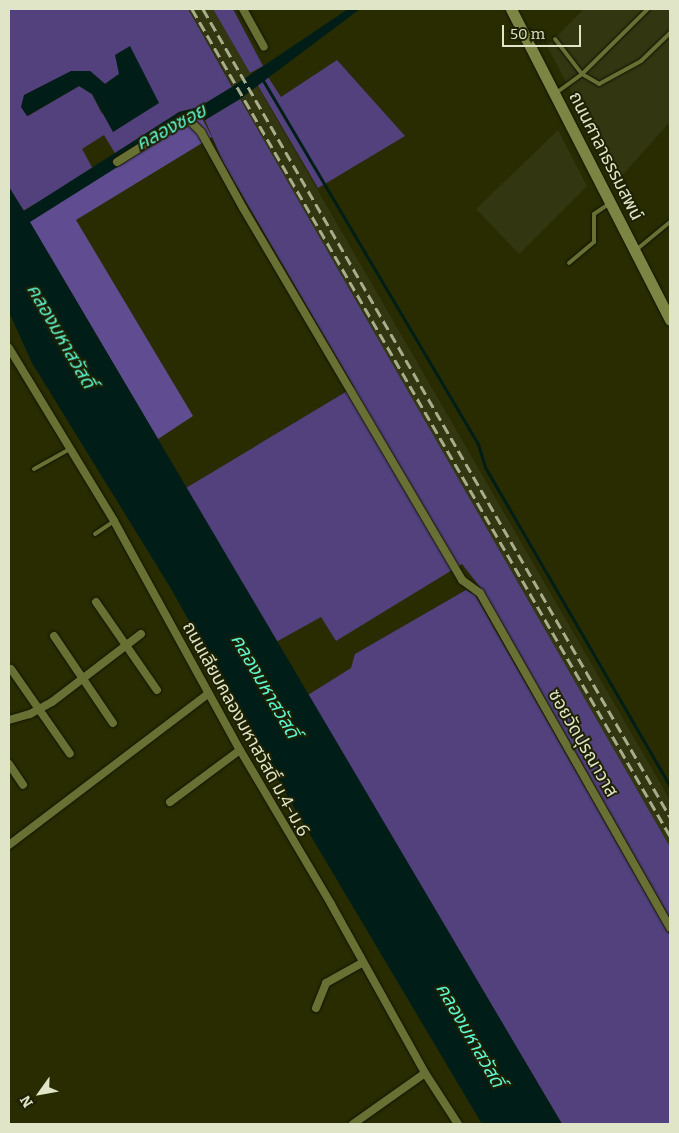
<!DOCTYPE html>
<html>
<head>
<meta charset="utf-8">
<style>
  body { margin:0 }
  #map { position:relative; width:679px; height:1133px; overflow:hidden; background:#282c00; font-family:Bitter,"Noto Sans Thai",serif }
  div>[style] { position:absolute }
  .built>* { inset:0; background:#323611 }
  .green>* { inset:0; background:#52417c }
  .forest>* { inset:0; background:#604c90 }
  .water>* { inset:0; background:#001e17 }
  .stream>* { height:3px; margin:-1.5px; padding:0 1.5px; transform-origin:1.5px; border-radius:1.5px; background:#001e17 }
  .roads { filter:drop-shadow(0 0 1px #111300) drop-shadow(0 0 1px #111300) }
  .lane>* { height:4px; margin:-2px; padding:0 2px; transform-origin:2px; border-radius:2px; background:#687034 }
  .street>* { height:8px; margin:-4px; padding:0 4px; transform-origin:4px; border-radius:4px; background:#687034 }
  .secondary>* { height:11px; margin:-5.5px; padding:0 5.5px; transform-origin:5.5px; border-radius:5.5px; background:#7c8544 }
  .rail>* { height:3px; margin-top:-1.5px; transform-origin:0; background:repeating-linear-gradient(90deg,#a8ad8b 0 10px,transparent 0 15px) }
  span { translate:-50% -50%; white-space:nowrap; text-align:center; line-height:1.15; -webkit-text-stroke:4px #1e2103; paint-order:stroke }
  .street-label { font-size:18px; color:#dfe5c6 }
  .water-label { font-size:19px; color:#5df6d3; font-style:italic }
  .frame { position:absolute; inset:0; border:10px solid #dfe5c6; pointer-events:none }
  .north { position:absolute; left:15px; top:1068px; width:50px; height:50px; -webkit-text-stroke:4px #1e2103; paint-order:stroke; rotate:238deg; font-size:14px; font-weight:700; line-height:20px; text-align:center; color:#dfe5c6 }
  .north::after { content:''; display:block; margin:auto; width:18px; height:22px; background:#dfe5c6; clip-path:polygon(50% 0,100% 100%,50% 72%,0 100%) }
  .scale { position:absolute; left:502px; top:25px; width:79px; height:22px; box-sizing:border-box; border:2px solid #dfe5c6; border-top:0; padding-left:6px; font-size:15px; line-height:18px; white-space:nowrap; color:#dfe5c6; -webkit-text-stroke:4px #1e2103; paint-order:stroke }
</style>
</head>
<body>
<div id="map">
  <div class="built">
    <i style="clip-path:polygon(188px 9px,213px 9px,670px 800px,670px 847px)"></i>
    <i style="clip-path:polygon(584px 9px,670px 9px,670px 122px,618px 180px,547px 46px)"></i>
    <i style="clip-path:polygon(558px 130px,587px 186px,519px 254px,476px 209px)"></i>
  </div>
  <div class="green">
    <i style="clip-path:polygon(evenodd,9px 9px,188px 9px,232px 87px,199px 107px,179px 112px,116px 155px,104px 135px,82px 149px,93px 169px,23px 211px,9px 187px,9px 9px,90px 71px,105px 84px,119px 74px,102px 114px,92px 94px,79px 86px,28px 116px,21px 107px,90px 71px)"></i>
    <i style="clip-path:polygon(213px 9px,233px 9px,263px 66px,250px 73px)"></i>
    <i style="clip-path:polygon(337px 60px,405px 136px,318px 188px,257px 84px,268px 77px,281px 97px)"></i>
    <i style="clip-path:polygon(240px 99px,670px 847px,670px 918px,484px 592px,462px 564px,336px 641px,321px 617px,276px 642px,186px 488px,354px 387px,223px 162px,205px 120px)"></i>
    <i style="clip-path:polygon(466px 590px,475px 595px,670px 936px,670px 1124px,562px 1124px,308px 695px,351px 668px,355px 654px)"></i>
  </div>
  <div class="forest">
    <i style="clip-path:polygon(200px 115px,212px 137px,76px 220px,193px 416px,158px 439px,29px 221px)"></i>
  </div>
  <div class="water">
    <i style="clip-path:polygon(348px 9px,360px 9px,240px 99px,205px 120px,200px 115px,30px 222px,562px 1124px,482px 1124px,293px 806px,170px 587px,32px 363px,9px 312px,9px 187px,24px 211px,179px 112px,199px 107px,232px 87px)"></i>
    <i style="clip-path:polygon(130px 46px,159px 103px,113px 132px,92px 94px,79px 86px,27px 116px,21px 107px,24px 95px,71px 71px,90px 71px,105px 84px,119px 74px,115px 55px)"></i>
  </div>
  <div class="stream">
    <i style="left:261px;top:77px;width:426px;rotate:59.4deg"></i>
    <i style="left:478px;top:444px;width:24px;rotate:73deg"></i>
    <i style="left:485px;top:467px;width:369px;rotate:59.9deg"></i>
  </div>
  <div class="roads">
    <div class="lane">
      <i style="left:555px;top:39px;width:44px;rotate:52.4deg"></i>
      <i style="left:582px;top:74px;width:20px;rotate:30deg"></i>
      <i style="left:599px;top:84px;width:48px;rotate:-28.7deg"></i>
      <i style="left:641px;top:61px;width:40px;rotate:-44deg"></i>
      <i style="left:556px;top:93px;width:32px;rotate:-36deg"></i>
      <i style="left:582px;top:74px;width:93px;rotate:-44.6deg"></i>
      <i style="left:636px;top:250px;width:44px;rotate:-39.5deg"></i>
      <i style="left:569px;top:263px;width:33px;rotate:-40deg"></i>
      <i style="left:594px;top:242px;width:28px;rotate:-90deg"></i>
      <i style="left:594px;top:214px;width:18px;rotate:-34deg"></i>
      <i style="left:34px;top:469px;width:41px;rotate:-29.1deg"></i>
      <i style="left:95px;top:534px;width:23px;rotate:-34deg"></i>
    </div>
    <div class="street">
      <i style="left:243px;top:9px;width:43px;rotate:61.1deg"></i>
      <i style="left:117px;top:162px;width:75px;rotate:-32deg"></i>
      <i style="left:181px;top:122px;width:9px;rotate:-6deg"></i>
      <i style="left:190px;top:121px;width:16px;rotate:45deg"></i>
      <i style="left:201px;top:132px;width:87px;rotate:61.1deg"></i>
      <i style="left:243px;top:208px;width:432px;rotate:59.5deg"></i>
      <i style="left:462px;top:580px;width:22px;rotate:36deg"></i>
      <i style="left:480px;top:593px;width:385px;rotate:60.4deg"></i>
      <i style="left:9px;top:348px;width:202px;rotate:58.7deg"></i>
      <i style="left:114px;top:521px;width:261px;rotate:61.2deg"></i>
      <i style="left:240px;top:750px;width:179px;rotate:59.4deg"></i>
      <i style="left:331px;top:904px;width:193px;rotate:60.9deg"></i>
      <i style="left:425px;top:1073px;width:61px;rotate:57.1deg"></i>
      <i style="left:96px;top:602px;width:107px;rotate:55.3deg"></i>
      <i style="left:54px;top:636px;width:105px;rotate:55.9deg"></i>
      <i style="left:11px;top:669px;width:103px;rotate:55.2deg"></i>
      <i style="left:9px;top:720px;width:22px;rotate:-16deg"></i>
      <i style="left:30px;top:714px;width:25px;rotate:-29deg"></i>
      <i style="left:52px;top:702px;width:112px;rotate:-37.4deg"></i>
      <i style="left:9px;top:764px;width:25px;rotate:56deg"></i>
      <i style="left:170px;top:802px;width:87px;rotate:-36.6deg"></i>
      <i style="left:9px;top:845px;width:250px;rotate:-37.2deg"></i>
      <i style="left:316px;top:1008px;width:27px;rotate:-68deg"></i>
      <i style="left:326px;top:983px;width:41px;rotate:-29.1deg"></i>
      <i style="left:353px;top:1124px;width:88px;rotate:-35.3deg"></i>
    </div>
    <div class="secondary">
      <i style="left:511px;top:9px;width:349px;rotate:62.9deg"></i>
    </div>
  </div>
  <div class="rail">
    <i style="left:192px;top:9px;width:955px;rotate:59.97deg"></i>
    <i style="left:203px;top:9px;width:933px;rotate:59.97deg"></i>
  </div>
  <div class="street-label">
    <span style="left:606px;top:156px;rotate:63deg">ถนนศาลาธรรมสพน์</span>
    <span style="left:246px;top:729px;rotate:61deg">ถนนเลียบคลองมหาสวัสดิ์ ม.4-ม.6</span>
    <span style="left:583px;top:743px;rotate:60deg">ซอยวัดปุรณาวาส</span>
  </div>
  <div class="water-label">
    <span style="left:171px;top:127px;rotate:-28deg">คลองซอย</span>
    <span style="left:61px;top:336px;rotate:60deg">คลองมหาสวัสดิ์</span>
    <span style="left:265px;top:686px;rotate:60deg">คลองมหาสวัสดิ์</span>
    <span style="left:470px;top:1035px;rotate:60deg">คลองมหาสวัสดิ์</span>
  </div>
  <div class="frame"></div>
  <div class="north">N</div>
  <div class="scale">50 m</div>
</div>
</body>
</html>
